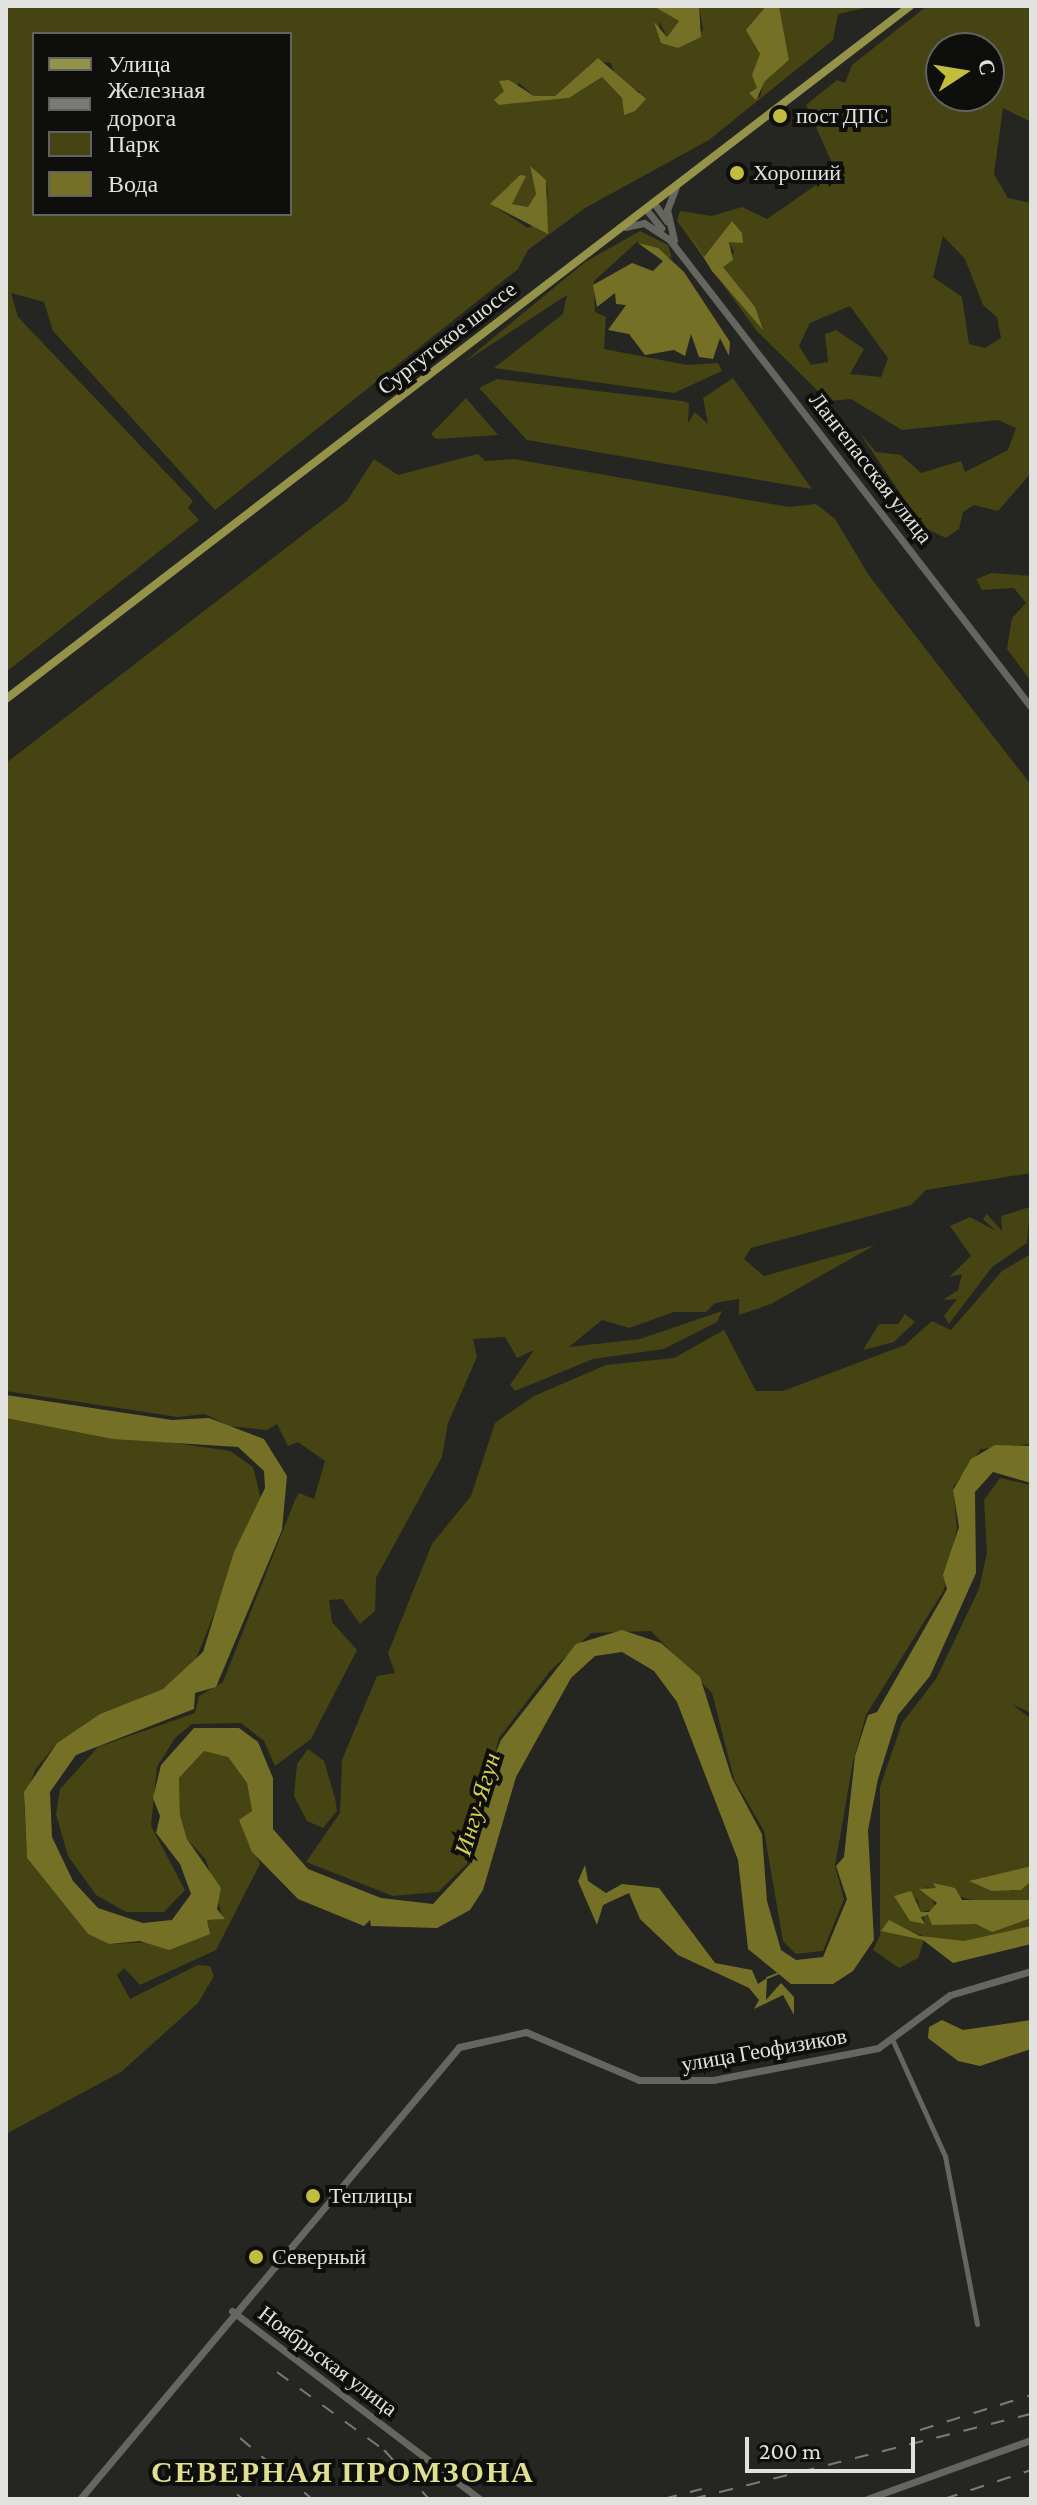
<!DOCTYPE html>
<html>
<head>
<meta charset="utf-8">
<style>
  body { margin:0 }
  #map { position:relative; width:1037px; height:2505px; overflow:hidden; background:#252521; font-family:"Crimson Pro",serif }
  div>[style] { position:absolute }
  .green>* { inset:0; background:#464412 }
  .water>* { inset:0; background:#747126 }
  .stream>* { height:2px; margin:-1px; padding:0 1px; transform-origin:1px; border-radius:1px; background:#747126 }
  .street>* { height:5px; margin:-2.5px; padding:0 2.5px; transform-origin:2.5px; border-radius:2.5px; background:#666661 }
  .secondary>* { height:7px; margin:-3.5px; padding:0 3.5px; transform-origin:3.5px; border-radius:3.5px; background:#666661 }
  .primary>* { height:8px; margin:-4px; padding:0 4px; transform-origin:4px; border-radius:4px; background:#959249 }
  .rail>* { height:2px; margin-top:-1px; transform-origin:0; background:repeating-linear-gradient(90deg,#7a7a77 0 14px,transparent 0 28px) }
  .dots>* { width:22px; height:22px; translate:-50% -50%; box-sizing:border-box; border:4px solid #0e0e0c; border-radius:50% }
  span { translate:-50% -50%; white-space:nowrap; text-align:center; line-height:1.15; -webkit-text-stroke:8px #0e0e0c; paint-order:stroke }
  .poi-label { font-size:22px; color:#e1e1de }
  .left { translate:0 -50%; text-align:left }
  .street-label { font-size:22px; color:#e1e1de }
  .water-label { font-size:24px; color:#d5d04d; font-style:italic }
  .district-label { font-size:30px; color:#e0df90; font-weight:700; letter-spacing:2px }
  .frame { position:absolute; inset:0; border:8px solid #e1e1de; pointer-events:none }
  .legend { position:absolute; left:32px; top:32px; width:260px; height:184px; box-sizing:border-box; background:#0e0e0c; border:2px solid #626260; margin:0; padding:10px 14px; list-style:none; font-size:24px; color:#e1e1de }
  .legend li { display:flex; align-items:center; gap:16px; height:40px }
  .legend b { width:40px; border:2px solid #626260 }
  .north { position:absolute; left:925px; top:32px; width:80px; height:80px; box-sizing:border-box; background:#0e0e0c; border:2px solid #626260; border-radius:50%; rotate:78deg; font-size:22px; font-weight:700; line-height:32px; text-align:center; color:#e1e1de }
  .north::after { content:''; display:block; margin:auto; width:28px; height:36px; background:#c2bd3f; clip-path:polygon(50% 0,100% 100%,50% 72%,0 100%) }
  .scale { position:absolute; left:745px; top:2437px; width:170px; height:36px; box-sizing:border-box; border:4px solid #e1e1de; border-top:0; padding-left:10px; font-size:24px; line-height:28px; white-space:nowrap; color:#e1e1de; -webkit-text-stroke:6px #0e0e0c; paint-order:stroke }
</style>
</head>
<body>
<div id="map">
  <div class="green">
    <i style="clip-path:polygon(evenodd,6px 6px,653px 6px,679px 21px,667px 37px,659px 21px,661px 43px,703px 31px,699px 6px,766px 6px,749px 27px,760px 54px,757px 88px,749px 93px,760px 97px,764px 81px,789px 60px,779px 6px,874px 6px,838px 14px,833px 40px,709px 140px,585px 208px,528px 250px,518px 269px,215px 510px,53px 331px,44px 302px,11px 293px,18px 317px,193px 501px,188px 508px,199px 520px,6px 672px,6px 6px,34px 34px,290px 34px,290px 214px,34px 214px,34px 34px,6px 6px,595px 61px,611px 63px,616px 78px,640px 92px,624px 115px,622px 98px,602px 77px,569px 98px,499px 105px,519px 83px,534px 96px,555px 96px,595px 61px,6px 6px,530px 167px,546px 180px,548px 194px,543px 221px,528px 228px,491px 204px,520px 175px,512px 204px,528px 207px,536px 194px,530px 167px)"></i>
    <i style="clip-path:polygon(evenodd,927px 6px,1031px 6px,1031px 122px,1003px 108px,994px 174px,1008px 198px,1031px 203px,1031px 473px,998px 511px,974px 505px,963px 512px,959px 529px,946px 538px,923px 527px,859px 432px,876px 452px,901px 455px,921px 473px,961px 461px,965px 472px,1008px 450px,1016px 428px,998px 420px,902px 430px,851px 399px,828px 401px,756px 330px,677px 221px,680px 211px,712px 216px,742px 207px,767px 219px,829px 176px,833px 165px,806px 105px,837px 80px,845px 83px,852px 65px,927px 6px,941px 48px,989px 48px,989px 96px,941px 96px,941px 48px,927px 6px,731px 222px,738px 231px,729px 242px,734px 252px,723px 267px,761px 327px,712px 271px,686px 230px,704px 258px,731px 222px,927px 6px,943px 236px,965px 259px,983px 305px,997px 317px,1001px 338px,985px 348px,969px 344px,962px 297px,933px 277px,943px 236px,927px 6px,850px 306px,888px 358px,881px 377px,850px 374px,864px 349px,836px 330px,825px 334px,828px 362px,811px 365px,799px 346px,810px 323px,850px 306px)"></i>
    <i style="clip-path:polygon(640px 231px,668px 245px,672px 259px,637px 242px,594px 281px,595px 312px,606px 317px,604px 349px,687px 365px,718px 363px,722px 371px,674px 393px,494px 368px,563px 314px,567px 295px,463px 363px,585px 262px)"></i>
    <i style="clip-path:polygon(733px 378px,812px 489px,527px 440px,479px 388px,497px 379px,682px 401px,689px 403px,688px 423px,695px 412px,708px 424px,703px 398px)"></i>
    <i style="clip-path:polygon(466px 398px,498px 435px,436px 439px,431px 434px)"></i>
    <i style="clip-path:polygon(478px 454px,485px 461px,514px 459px,789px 507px,816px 504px,835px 519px,870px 577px,1031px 785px,1031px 1173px,926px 1190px,911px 1205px,751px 1248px,744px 1259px,764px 1276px,875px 1245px,771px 1304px,739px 1315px,739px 1299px,715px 1303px,706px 1312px,674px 1312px,629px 1328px,602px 1320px,569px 1347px,640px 1339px,722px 1311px,717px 1322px,664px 1349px,593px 1359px,515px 1391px,510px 1385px,534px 1350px,517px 1358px,505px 1337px,473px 1339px,477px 1357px,448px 1423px,442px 1457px,376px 1578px,375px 1611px,360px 1624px,342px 1599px,329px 1600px,332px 1622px,357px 1650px,311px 1739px,275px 1766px,264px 1741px,241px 1723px,192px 1724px,175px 1738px,157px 1767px,151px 1826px,185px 1890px,164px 1912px,126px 1912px,96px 1895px,68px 1856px,56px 1814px,60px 1789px,98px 1747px,195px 1713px,199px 1696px,223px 1682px,295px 1500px,299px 1493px,314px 1499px,325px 1461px,298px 1442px,288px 1446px,277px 1424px,267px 1430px,228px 1426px,205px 1414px,178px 1417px,6px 1391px,6px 763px,347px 501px,374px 459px,398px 475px)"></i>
    <i style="clip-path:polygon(992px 573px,1031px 576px,1031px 681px,1007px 649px,1012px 618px,1026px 603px,1014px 588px,982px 590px,976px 579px)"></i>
    <i style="clip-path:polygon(1030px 1207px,1027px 1243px,992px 1267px,949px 1324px,944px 1316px,957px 1299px,943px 1300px,958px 1290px,962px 1274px,949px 1277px,971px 1256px,950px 1226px,970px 1217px,996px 1231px,983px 1219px,987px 1214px,1002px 1231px,1001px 1216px)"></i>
    <i style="clip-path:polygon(1031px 1254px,1031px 1444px,981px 1449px,953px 1487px,957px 1528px,944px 1590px,866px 1715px,853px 1762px,835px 1866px,844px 1899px,823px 1951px,796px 1954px,783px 1941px,764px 1831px,734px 1779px,712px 1693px,651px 1631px,591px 1633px,550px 1671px,499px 1738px,487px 1789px,477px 1801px,478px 1832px,470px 1832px,466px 1844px,467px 1864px,438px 1892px,393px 1896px,306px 1862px,340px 1813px,342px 1760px,377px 1676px,395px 1673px,388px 1653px,432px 1544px,471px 1496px,495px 1423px,534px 1396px,606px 1365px,674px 1358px,724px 1330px,756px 1391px,783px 1391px,905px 1345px,932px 1321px,951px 1330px,1002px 1271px)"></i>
    <i style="clip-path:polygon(905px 1314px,915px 1322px,894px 1342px,863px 1350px,879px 1324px,898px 1324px)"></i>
    <i style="clip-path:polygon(6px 1418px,230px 1451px,253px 1467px,261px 1499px,193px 1666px,163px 1689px,100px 1714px,57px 1743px,35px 1770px,24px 1801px,27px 1858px,88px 1934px,109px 1944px,191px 1940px,209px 1927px,206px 1920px,223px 1919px,206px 1860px,187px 1839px,180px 1815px,179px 1778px,204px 1750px,228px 1757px,247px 1783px,252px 1811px,245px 1831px,260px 1864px,216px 1950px,140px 1985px,124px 1968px,117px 1975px,130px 1999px,198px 1965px,210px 1966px,214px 1976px,198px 2003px,121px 2072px,6px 2134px)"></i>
    <i style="clip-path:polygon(1000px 1478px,1031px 1485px,1031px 1713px,1012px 1704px,1031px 1719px,1031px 1866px,975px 1880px,1013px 1891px,1031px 1881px,1031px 1900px,982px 1903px,926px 1887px,937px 1909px,921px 1912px,917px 1899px,895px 1896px,925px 1924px,923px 1915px,996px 1928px,1031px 1918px,1031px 1926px,964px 1942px,927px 1938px,889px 1921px,883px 1931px,924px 1940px,918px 1958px,899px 1968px,873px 1950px,880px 1935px,880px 1787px,902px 1723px,936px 1679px,979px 1589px,987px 1553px,984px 1500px)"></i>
    <i style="clip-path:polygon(308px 1749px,324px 1761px,335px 1798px,337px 1811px,323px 1828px,307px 1821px,294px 1796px,297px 1764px)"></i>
  </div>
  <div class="water">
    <i style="clip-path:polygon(653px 6px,699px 6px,701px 37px,678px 48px,661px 43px,654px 22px,667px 37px,679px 21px)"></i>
    <i style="clip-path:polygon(766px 6px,779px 6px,789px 60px,765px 81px,756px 100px,749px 93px,757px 88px,752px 75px,760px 54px,746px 30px)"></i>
    <i style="clip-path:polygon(598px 58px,646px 99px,635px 111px,624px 115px,622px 98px,602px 77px,569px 98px,499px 105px,494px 100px,504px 91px,499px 81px,509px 80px,534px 96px,555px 96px)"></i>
    <i style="clip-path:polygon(530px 166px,546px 180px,548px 234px,490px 204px,520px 175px,526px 176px,512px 204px,528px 207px,536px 194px)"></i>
    <i style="clip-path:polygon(681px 221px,704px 257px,732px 221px,742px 233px,743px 243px,729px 242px,733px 260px,723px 267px,755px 307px,763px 330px,712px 271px)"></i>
    <i style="clip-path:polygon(638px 243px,658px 248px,684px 272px,730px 342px,729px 356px,720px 338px,713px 359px,699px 357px,691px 334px,685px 356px,674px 350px,645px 355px,629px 334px,608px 330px,626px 305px,616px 304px,615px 293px,597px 307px,593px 285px,632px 263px,653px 271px,663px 261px)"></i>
    <i style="clip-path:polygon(6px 1395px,172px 1420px,209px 1418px,264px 1439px,287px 1476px,282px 1530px,216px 1687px,195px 1693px,194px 1709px,76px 1755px,50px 1792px,52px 1837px,73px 1881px,98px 1908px,143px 1923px,172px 1920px,191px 1894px,180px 1864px,156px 1833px,160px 1816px,153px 1798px,161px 1765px,194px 1728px,239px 1728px,258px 1742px,273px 1778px,273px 1829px,308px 1869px,381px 1898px,433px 1904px,471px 1863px,467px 1842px,481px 1833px,479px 1802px,493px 1784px,488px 1772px,501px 1740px,576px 1644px,622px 1630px,661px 1643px,700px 1677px,732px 1778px,762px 1834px,767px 1901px,781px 1950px,796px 1960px,823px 1957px,847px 1899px,836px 1866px,844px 1857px,855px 1756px,868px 1715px,877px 1712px,947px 1589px,943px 1575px,959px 1527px,953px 1490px,971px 1459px,995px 1445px,1031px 1446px,1031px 1483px,993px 1472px,975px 1492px,976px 1573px,930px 1676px,898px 1715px,878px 1779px,868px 1830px,874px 1940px,853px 1971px,833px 1984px,791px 1984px,748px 1949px,738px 1860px,677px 1702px,654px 1671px,622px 1652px,595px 1656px,571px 1678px,516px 1777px,483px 1890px,470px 1910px,437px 1928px,371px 1926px,370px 1920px,364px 1926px,298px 1899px,252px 1852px,239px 1820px,252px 1811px,247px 1783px,228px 1757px,204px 1751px,179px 1778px,180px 1815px,187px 1839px,221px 1888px,217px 1909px,225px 1919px,207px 1920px,210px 1934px,169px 1950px,140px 1941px,109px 1944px,88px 1934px,27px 1858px,24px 1792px,57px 1743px,100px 1714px,163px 1689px,203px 1652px,234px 1552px,265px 1488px,264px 1471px,238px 1447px,113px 1439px,6px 1418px)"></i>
    <i style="clip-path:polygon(585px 1865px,588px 1881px,606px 1893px,622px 1884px,659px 1888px,715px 1963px,752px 1970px,758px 1984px,767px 1978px,766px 2000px,781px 1983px,794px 1997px,794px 2015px,783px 1995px,754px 2009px,759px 2000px,749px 1988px,678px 1955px,640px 1919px,629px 1893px,603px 1905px,597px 1925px,578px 1881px)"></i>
    <i style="clip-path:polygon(1031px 1866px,1031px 1881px,1021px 1890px,992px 1891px,969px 1881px)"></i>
    <i style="clip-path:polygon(933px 1883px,955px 1888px,962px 1900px,1031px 1900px,1031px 1918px,992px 1932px,976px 1924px,932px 1925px,928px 1915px,921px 1917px,925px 1924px,910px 1921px,894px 1896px,911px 1891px,921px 1912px,929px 1912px,937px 1903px,919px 1889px,936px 1888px)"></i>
    <i style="clip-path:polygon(889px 1920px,920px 1936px,964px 1941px,1031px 1926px,1031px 1944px,953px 1963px,923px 1940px,881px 1931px)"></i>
    <i style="clip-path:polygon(942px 2020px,963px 2030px,1031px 2020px,1031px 2049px,980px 2066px,958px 2061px,928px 2038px,929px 2027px)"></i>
  </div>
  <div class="stream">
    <i style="left:767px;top:1978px;width:11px;rotate:-22deg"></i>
  </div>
  <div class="street">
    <i style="left:893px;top:2041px;width:126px;rotate:65.7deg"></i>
    <i style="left:945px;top:2156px;width:171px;rotate:79.2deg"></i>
  </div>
  <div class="secondary">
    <i style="left:653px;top:202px;width:24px;rotate:54deg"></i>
    <i style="left:645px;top:208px;width:26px;rotate:51deg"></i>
    <i style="left:625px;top:227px;width:19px;rotate:-12deg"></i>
    <i style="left:644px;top:223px;width:30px;rotate:33deg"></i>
    <i style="left:669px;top:239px;width:592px;rotate:52.28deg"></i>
    <i style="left:674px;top:240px;width:31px;rotate:-103deg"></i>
    <i style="left:667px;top:210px;width:25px;rotate:-69deg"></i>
    <i style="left:232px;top:2311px;width:311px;rotate:37.2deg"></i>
    <i style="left:80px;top:2499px;width:590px;rotate:-50.02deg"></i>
    <i style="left:459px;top:2047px;width:69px;rotate:-12.6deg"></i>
    <i style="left:526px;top:2032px;width:123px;rotate:23deg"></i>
    <i style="left:639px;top:2080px;width:74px"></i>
    <i style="left:713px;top:2080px;width:168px;rotate:-11deg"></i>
    <i style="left:878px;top:2048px;width:89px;rotate:-36.4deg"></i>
    <i style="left:950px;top:1995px;width:84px;rotate:-16.5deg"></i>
    <i style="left:867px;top:2499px;width:174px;rotate:-19.8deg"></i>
  </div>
  <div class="primary">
    <i style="left:6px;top:699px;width:1139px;rotate:-37.47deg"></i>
  </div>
  <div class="rail">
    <i style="left:277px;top:2372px;width:132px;rotate:36.1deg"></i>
    <i style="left:384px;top:2450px;width:67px;rotate:47.4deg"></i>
    <i style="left:920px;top:2430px;width:116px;rotate:-17.5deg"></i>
    <i style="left:240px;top:2438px;width:94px;rotate:40.3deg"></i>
    <i style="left:215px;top:2477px;width:36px;rotate:38deg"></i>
    <i style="left:663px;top:2499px;width:40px;rotate:-14.4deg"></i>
    <i style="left:692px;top:2499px;width:349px;rotate:-14.1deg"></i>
    <i style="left:944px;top:2499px;width:92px;rotate:-18.4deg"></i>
  </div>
  <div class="dots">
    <i style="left:780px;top:116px;background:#c2bd3f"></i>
    <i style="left:737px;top:173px;background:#c2bd3f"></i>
    <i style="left:313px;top:2196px;background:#c2bd3f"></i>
    <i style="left:256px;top:2257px;background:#c2bd3f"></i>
  </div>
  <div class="poi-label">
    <span class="left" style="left:796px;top:116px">пост ДПС</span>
    <span class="left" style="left:753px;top:173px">Хороший</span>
    <span class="left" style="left:329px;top:2196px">Теплицы</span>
    <span class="left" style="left:272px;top:2257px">Северный</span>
  </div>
  <div class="street-label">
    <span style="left:447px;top:338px;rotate:-38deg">Сургутское шоссе</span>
    <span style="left:871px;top:468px;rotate:52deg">Лангепасская улица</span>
    <span style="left:764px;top:2050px;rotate:-10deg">улица Геофизиков</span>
    <span style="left:328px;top:2361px;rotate:37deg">Ноябрьская улица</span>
  </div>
  <div class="water-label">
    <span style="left:477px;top:1804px;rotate:-73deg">Ингу-Ягун</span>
  </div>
  <div class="district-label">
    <span style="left:343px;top:2472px">СЕВЕРНАЯ ПРОМЗОНА</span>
  </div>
  <div class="frame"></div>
  <ul class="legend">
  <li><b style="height:10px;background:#959249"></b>Улица</li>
  <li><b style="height:10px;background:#7a7a77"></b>Железная дорога</li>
  <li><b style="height:22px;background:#464412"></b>Парк</li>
  <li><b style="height:22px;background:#747126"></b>Вода</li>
  </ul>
  <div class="north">С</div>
  <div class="scale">200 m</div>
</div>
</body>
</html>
